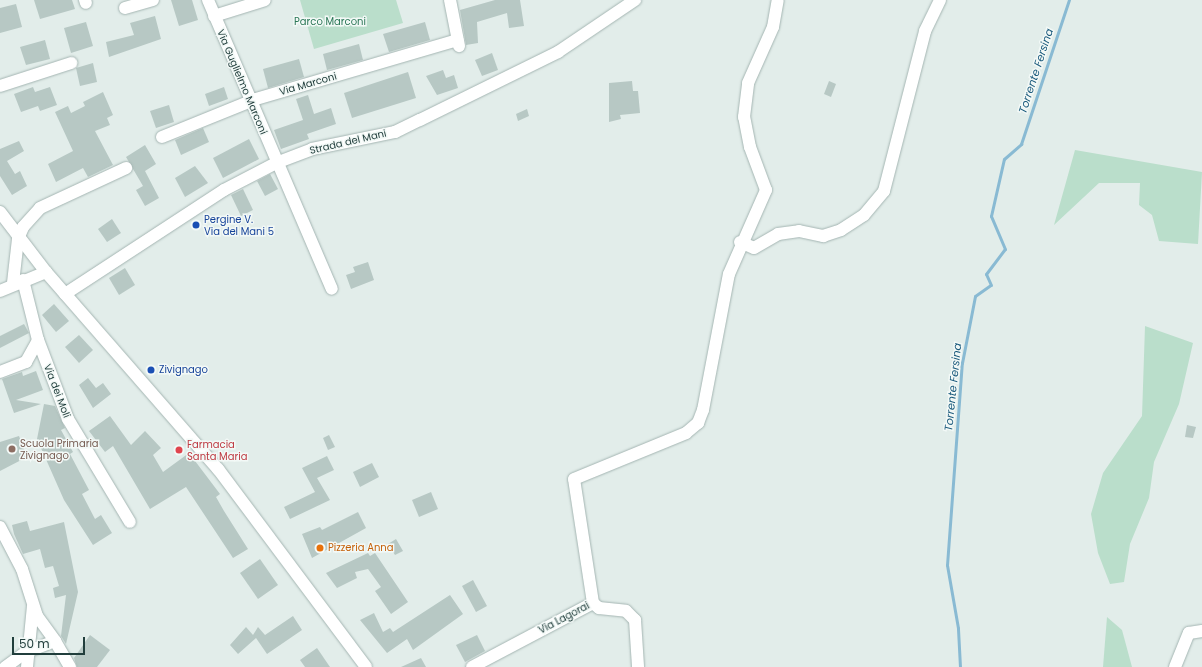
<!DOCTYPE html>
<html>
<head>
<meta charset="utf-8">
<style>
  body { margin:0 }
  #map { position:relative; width:1202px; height:667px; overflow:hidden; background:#e2edea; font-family:Poppins,sans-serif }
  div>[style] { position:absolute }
  .green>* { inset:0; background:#badecb }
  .stream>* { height:3px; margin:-1.5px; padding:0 1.5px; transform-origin:1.5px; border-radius:1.5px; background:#89bad3 }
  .building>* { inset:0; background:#b7c8c4 }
  .roads { filter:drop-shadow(0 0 1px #a4b5b2) drop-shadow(0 0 1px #a4b5b2) }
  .street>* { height:12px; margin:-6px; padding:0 6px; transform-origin:6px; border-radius:6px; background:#fff }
  .secondary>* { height:12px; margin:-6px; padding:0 6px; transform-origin:6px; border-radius:6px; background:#fff }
  .dots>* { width:11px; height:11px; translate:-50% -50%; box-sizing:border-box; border:2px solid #f3f9f7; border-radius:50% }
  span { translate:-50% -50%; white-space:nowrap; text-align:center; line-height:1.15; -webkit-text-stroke:3px #f3f9f7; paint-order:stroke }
  .park-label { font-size:10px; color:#2a7756 }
  .street-label { font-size:10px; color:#213e3c }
  .transit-label { font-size:10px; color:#164399 }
  .left { translate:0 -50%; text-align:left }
  .education-label { font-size:10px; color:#785e54 }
  .health-label { font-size:10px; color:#be3a42 }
  .food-label { font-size:10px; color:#c56008 }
  .water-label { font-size:11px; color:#1a5a7c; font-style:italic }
  .scale { position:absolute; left:12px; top:637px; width:73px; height:18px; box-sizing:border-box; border:2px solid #213e3c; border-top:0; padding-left:5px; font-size:12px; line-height:14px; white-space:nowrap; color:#213e3c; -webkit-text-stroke:3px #f3f9f7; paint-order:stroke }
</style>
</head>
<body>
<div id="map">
  <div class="green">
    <i style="clip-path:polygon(300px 0,396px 0,403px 23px,314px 49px)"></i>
    <i style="clip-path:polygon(1075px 150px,1202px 172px,1198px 244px,1159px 241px,1152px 215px,1139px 205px,1140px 183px,1099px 183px,1054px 225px)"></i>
    <i style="clip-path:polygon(1145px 326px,1193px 343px,1179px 404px,1154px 462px,1149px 498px,1130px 544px,1124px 582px,1110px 584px,1098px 553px,1091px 514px,1103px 473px,1142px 416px)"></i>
    <i style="clip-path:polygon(1107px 617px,1122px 630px,1132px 667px,1103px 667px)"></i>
  </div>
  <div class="stream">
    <i style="left:960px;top:667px;width:39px;rotate:-93deg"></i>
    <i style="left:958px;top:628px;width:64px;rotate:-99.9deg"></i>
    <i style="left:947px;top:565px;width:203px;rotate:-85.8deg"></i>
    <i style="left:962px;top:363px;width:68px;rotate:-79deg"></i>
    <i style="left:975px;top:296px;width:19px;rotate:-35deg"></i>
    <i style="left:991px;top:285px;width:12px;rotate:-114deg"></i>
    <i style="left:986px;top:274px;width:31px;rotate:-53deg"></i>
    <i style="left:1005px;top:249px;width:36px;rotate:-113deg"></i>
    <i style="left:991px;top:216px;width:58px;rotate:-77.2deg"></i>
    <i style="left:1004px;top:159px;width:23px;rotate:-41deg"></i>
    <i style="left:1021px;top:144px;width:152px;rotate:-71.6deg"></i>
  </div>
  <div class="building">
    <i style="clip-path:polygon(34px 0,72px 0,75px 9px,40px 19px)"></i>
    <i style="clip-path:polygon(171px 0,192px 0,198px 20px,179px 26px)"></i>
    <i style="clip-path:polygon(495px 0,520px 0,524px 26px,509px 28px,507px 13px,477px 22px,478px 43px,466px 45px,460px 10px)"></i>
    <i style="clip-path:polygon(16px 4px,22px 27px,0 33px,0 8px)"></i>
    <i style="clip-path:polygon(155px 16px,161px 39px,109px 57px,106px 42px,134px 35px,130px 23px)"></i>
    <i style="clip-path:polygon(86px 22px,93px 46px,71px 53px,64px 28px)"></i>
    <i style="clip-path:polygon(425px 22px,430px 40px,389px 52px,383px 34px)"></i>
    <i style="clip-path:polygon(45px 40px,50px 59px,26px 65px,20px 47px)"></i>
    <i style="clip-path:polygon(359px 44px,363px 60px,327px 70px,323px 54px)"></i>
    <i style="clip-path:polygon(492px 53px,498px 70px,482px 76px,475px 60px)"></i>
    <i style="clip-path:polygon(299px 59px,304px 77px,268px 88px,263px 69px)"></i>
    <i style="clip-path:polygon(93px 63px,97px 82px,80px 86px,76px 68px)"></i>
    <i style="clip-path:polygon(443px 70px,446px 78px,454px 75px,458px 88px,437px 95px,426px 76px)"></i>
    <i style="clip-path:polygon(408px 72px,416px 98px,352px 118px,344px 93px)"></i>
    <i style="clip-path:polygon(632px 81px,633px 91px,638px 91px,640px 113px,620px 115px,621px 119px,609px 122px,609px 83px)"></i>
    <i style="clip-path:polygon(829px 81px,836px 84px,831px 97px,824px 94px)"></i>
    <i style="clip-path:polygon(33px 87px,35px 92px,50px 87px,57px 105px,40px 111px,38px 106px,21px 112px,14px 94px)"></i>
    <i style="clip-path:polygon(224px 87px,228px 99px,209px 106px,205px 94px)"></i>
    <i style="clip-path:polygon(103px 92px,113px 115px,107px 118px,110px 125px,95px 131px,113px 165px,88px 177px,83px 168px,56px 182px,48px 164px,73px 151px,55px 112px,68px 106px,71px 113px,85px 106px,83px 102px)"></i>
    <i style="clip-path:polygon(308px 95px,314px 114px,331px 108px,336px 124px,307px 134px,309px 139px,281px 149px,274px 130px,303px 120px,296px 99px)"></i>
    <i style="clip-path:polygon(169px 105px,174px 122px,156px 128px,150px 111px)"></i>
    <i style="clip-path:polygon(527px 109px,529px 116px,518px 121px,516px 114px)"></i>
    <i style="clip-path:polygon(203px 128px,209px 142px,181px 155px,175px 140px)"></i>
    <i style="clip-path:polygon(249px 139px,259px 159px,223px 178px,213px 158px)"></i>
    <i style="clip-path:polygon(19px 141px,24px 151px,7px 161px,15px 174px,20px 171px,27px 186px,12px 195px,0 176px,0 149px)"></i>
    <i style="clip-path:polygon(145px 145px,156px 164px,145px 171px,159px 198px,145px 206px,136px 190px,143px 186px,126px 157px)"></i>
    <i style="clip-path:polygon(195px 166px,208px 183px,185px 197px,175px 178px)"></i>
    <i style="clip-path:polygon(270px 174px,278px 189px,265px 196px,257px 181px)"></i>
    <i style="clip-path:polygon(243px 189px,253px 210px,241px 216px,231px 195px)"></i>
    <i style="clip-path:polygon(112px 219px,121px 233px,107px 242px,98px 229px)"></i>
    <i style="clip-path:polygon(368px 262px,374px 280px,351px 289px,346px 275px,355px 272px,353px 267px)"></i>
    <i style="clip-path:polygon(125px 268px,135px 285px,119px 295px,109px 278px)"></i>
    <i style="clip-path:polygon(54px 304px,69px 321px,56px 332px,42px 315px)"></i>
    <i style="clip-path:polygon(24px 324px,29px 333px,0 348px,0 336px)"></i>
    <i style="clip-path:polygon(79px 335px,93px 350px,79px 363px,65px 347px)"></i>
    <i style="clip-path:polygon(36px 371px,43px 390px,16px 400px,41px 404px,14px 413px,2px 379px,22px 372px,23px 376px)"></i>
    <i style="clip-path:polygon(88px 378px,96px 388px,103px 383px,111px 394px,93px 408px,79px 385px)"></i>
    <i style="clip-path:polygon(44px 404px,55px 406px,65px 428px,61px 430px,73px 452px,70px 454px,89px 490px,82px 494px,95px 519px,101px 515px,112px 533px,93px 545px,64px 500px,37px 439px)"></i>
    <i style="clip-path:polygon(110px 416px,131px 445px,145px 431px,161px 448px,153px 455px,163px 472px,189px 453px,220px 494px,216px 497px,224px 511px,248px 549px,233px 558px,186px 487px,150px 509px,113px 446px,105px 452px,89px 431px)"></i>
    <i style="clip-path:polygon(1187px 425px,1196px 427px,1193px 438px,1185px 437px)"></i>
    <i style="clip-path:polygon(329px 435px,335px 447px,328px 450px,323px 438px)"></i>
    <i style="clip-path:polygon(19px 436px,27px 457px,0 471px,0 442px)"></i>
    <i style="clip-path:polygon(327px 456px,334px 470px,317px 478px,330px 500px,290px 519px,284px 507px,315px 492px,302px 468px)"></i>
    <i style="clip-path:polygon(372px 463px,379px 477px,360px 487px,353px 472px)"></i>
    <i style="clip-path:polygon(431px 492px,438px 509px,419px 517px,412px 500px)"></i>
    <i style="clip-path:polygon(358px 512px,366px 528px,312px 558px,302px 534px,320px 527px,322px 530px)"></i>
    <i style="clip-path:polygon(27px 521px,30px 531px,64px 522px,78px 592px,66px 644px,61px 636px,66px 595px,55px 598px,53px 588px,59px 586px,53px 566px,45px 568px,40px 549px,23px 554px,14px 534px,12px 525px)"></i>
    <i style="clip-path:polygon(396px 539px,403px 551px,395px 555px,388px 544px)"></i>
    <i style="clip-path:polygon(368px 553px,370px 556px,375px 553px,408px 602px,391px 614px,375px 591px,381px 587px,368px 569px,355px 572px,357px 578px,337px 588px,326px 573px)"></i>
    <i style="clip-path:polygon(260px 559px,278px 585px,258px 599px,240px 573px)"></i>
    <i style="clip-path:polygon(473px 580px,487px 606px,476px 612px,462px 586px)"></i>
    <i style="clip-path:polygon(450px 595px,463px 614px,413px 650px,407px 639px,387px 653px,360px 620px,374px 613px,383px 632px,390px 628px,393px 632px)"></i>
    <i style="clip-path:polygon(293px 616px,302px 630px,267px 654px,256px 638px,238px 654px,230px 645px,246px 627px,253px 635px,258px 627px,265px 635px)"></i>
    <i style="clip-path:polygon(90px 635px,110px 650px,97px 667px,77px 667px,74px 658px)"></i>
    <i style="clip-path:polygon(477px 635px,485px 651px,465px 662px,456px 645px)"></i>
    <i style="clip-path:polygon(317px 648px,330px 667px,305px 667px,300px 660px)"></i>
    <i style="clip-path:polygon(421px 658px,426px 667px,401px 667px)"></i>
  </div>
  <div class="roads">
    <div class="street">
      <i style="left:85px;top:0;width:3px;rotate:72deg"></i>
      <i style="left:208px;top:0;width:314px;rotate:66.8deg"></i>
      <i style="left:450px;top:0;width:47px;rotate:78.9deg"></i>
      <i style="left:125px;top:8px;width:29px;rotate:-16deg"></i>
      <i style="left:214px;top:16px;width:53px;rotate:-17.4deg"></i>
      <i style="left:0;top:86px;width:75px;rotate:-17.9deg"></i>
      <i style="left:162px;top:137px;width:101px;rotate:-22deg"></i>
      <i style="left:256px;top:99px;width:210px;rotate:-16.3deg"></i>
      <i style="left:740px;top:242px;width:15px;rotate:23deg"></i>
      <i style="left:754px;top:248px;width:28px;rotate:-30deg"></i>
      <i style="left:778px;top:234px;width:21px;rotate:-8deg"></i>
      <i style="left:799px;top:231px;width:25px;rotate:12deg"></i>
      <i style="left:823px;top:236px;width:19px;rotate:-18deg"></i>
      <i style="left:841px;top:230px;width:27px;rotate:-33deg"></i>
      <i style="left:864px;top:215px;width:31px;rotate:-50deg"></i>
      <i style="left:884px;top:191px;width:165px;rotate:-75.6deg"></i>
      <i style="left:925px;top:31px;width:34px;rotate:-64deg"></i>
      <i style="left:23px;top:280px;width:62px;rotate:76deg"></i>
      <i style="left:38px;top:340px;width:85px;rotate:69.2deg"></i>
      <i style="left:68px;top:419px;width:120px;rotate:59deg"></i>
      <i style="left:13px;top:283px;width:44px;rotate:-83.5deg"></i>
      <i style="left:18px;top:239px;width:13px;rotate:-67deg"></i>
      <i style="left:23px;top:227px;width:25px;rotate:-48deg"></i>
      <i style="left:40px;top:208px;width:95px;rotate:-24.9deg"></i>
      <i style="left:0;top:291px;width:50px;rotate:-22.4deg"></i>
      <i style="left:65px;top:294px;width:190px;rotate:-33.2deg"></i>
      <i style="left:224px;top:190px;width:59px;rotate:-27.4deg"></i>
      <i style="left:276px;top:163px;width:39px;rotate:-21deg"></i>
      <i style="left:312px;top:149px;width:85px;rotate:-11.6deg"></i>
      <i style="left:395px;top:132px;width:28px;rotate:-26deg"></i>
      <i style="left:420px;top:120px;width:154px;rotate:-26.2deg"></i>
      <i style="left:558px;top:52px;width:93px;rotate:-34deg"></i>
      <i style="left:0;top:372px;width:28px;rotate:-21deg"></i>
      <i style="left:26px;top:362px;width:25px;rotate:-61deg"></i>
      <i style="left:0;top:527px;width:47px;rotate:62.4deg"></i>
      <i style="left:22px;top:569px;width:49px;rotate:72.3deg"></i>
      <i style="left:37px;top:616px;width:31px;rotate:54deg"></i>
      <i style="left:55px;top:641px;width:31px;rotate:159deg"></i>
      <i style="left:26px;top:652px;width:26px;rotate:144deg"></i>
      <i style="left:593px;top:603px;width:125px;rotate:-98.7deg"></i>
      <i style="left:574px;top:479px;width:121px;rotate:-22.3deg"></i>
      <i style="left:686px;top:433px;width:16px;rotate:-40deg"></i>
      <i style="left:698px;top:423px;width:14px;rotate:-69deg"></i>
      <i style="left:703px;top:410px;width:138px;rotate:-79.2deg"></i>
      <i style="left:729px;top:274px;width:92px;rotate:-66.2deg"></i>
      <i style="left:766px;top:190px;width:46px;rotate:-110.4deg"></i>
      <i style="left:750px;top:147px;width:31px;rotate:-101deg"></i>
      <i style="left:744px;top:117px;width:34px;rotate:-83deg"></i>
      <i style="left:748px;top:83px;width:61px;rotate:-65.9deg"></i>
      <i style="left:773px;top:27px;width:27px;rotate:-80deg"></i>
      <i style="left:593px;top:603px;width:8px;rotate:40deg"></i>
      <i style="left:599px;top:608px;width:27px;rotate:6deg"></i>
      <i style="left:626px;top:611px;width:13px;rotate:45deg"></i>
      <i style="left:635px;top:620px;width:47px;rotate:86.3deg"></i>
      <i style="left:55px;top:641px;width:30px;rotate:60deg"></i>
      <i style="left:27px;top:667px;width:61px;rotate:-84.4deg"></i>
      <i style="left:472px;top:667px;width:137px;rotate:-27.9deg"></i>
      <i style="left:1175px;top:667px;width:37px;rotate:-68deg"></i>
      <i style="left:1189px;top:633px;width:13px;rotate:-9deg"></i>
    </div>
    <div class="secondary">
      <i style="left:0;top:212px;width:76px;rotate:52.5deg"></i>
      <i style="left:46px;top:272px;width:262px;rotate:48.9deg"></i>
      <i style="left:218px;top:469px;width:247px;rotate:53.2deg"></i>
    </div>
  </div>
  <div class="dots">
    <i style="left:196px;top:225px;background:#1a4fb4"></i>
    <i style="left:151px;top:370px;background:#1a4fb4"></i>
    <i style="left:12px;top:449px;background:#8d6e63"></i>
    <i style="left:179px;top:450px;background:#e0444e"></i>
    <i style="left:320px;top:548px;background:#e8710a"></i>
  </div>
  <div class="park-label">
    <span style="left:330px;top:22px">Parco Marconi</span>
  </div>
  <div class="street-label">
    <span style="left:242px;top:82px;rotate:67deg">Via Guglielmo Marconi</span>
    <span style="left:308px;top:84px;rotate:-16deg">Via Marconi</span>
    <span style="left:348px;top:142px;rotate:-13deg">Strada del Mani</span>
    <span style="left:57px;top:391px;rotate:69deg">Via dei Moli</span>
    <span style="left:564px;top:618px;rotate:-28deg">Via Lagorai</span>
  </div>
  <div class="transit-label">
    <span class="left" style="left:204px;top:225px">Pergine V.<br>Via del Mani 5</span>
    <span class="left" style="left:159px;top:370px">Zivignago</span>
  </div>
  <div class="education-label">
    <span class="left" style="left:20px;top:449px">Scuola Primaria<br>Zivignago</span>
  </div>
  <div class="health-label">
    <span class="left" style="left:187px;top:450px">Farmacia<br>Santa Maria</span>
  </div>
  <div class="food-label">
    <span class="left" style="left:328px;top:548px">Pizzeria Anna</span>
  </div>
  <div class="water-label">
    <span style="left:1036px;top:71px;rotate:-72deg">Torrente Fersina</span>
    <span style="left:953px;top:387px;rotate:-84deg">Torrente Fersina</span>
  </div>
  <div class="scale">50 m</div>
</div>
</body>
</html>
